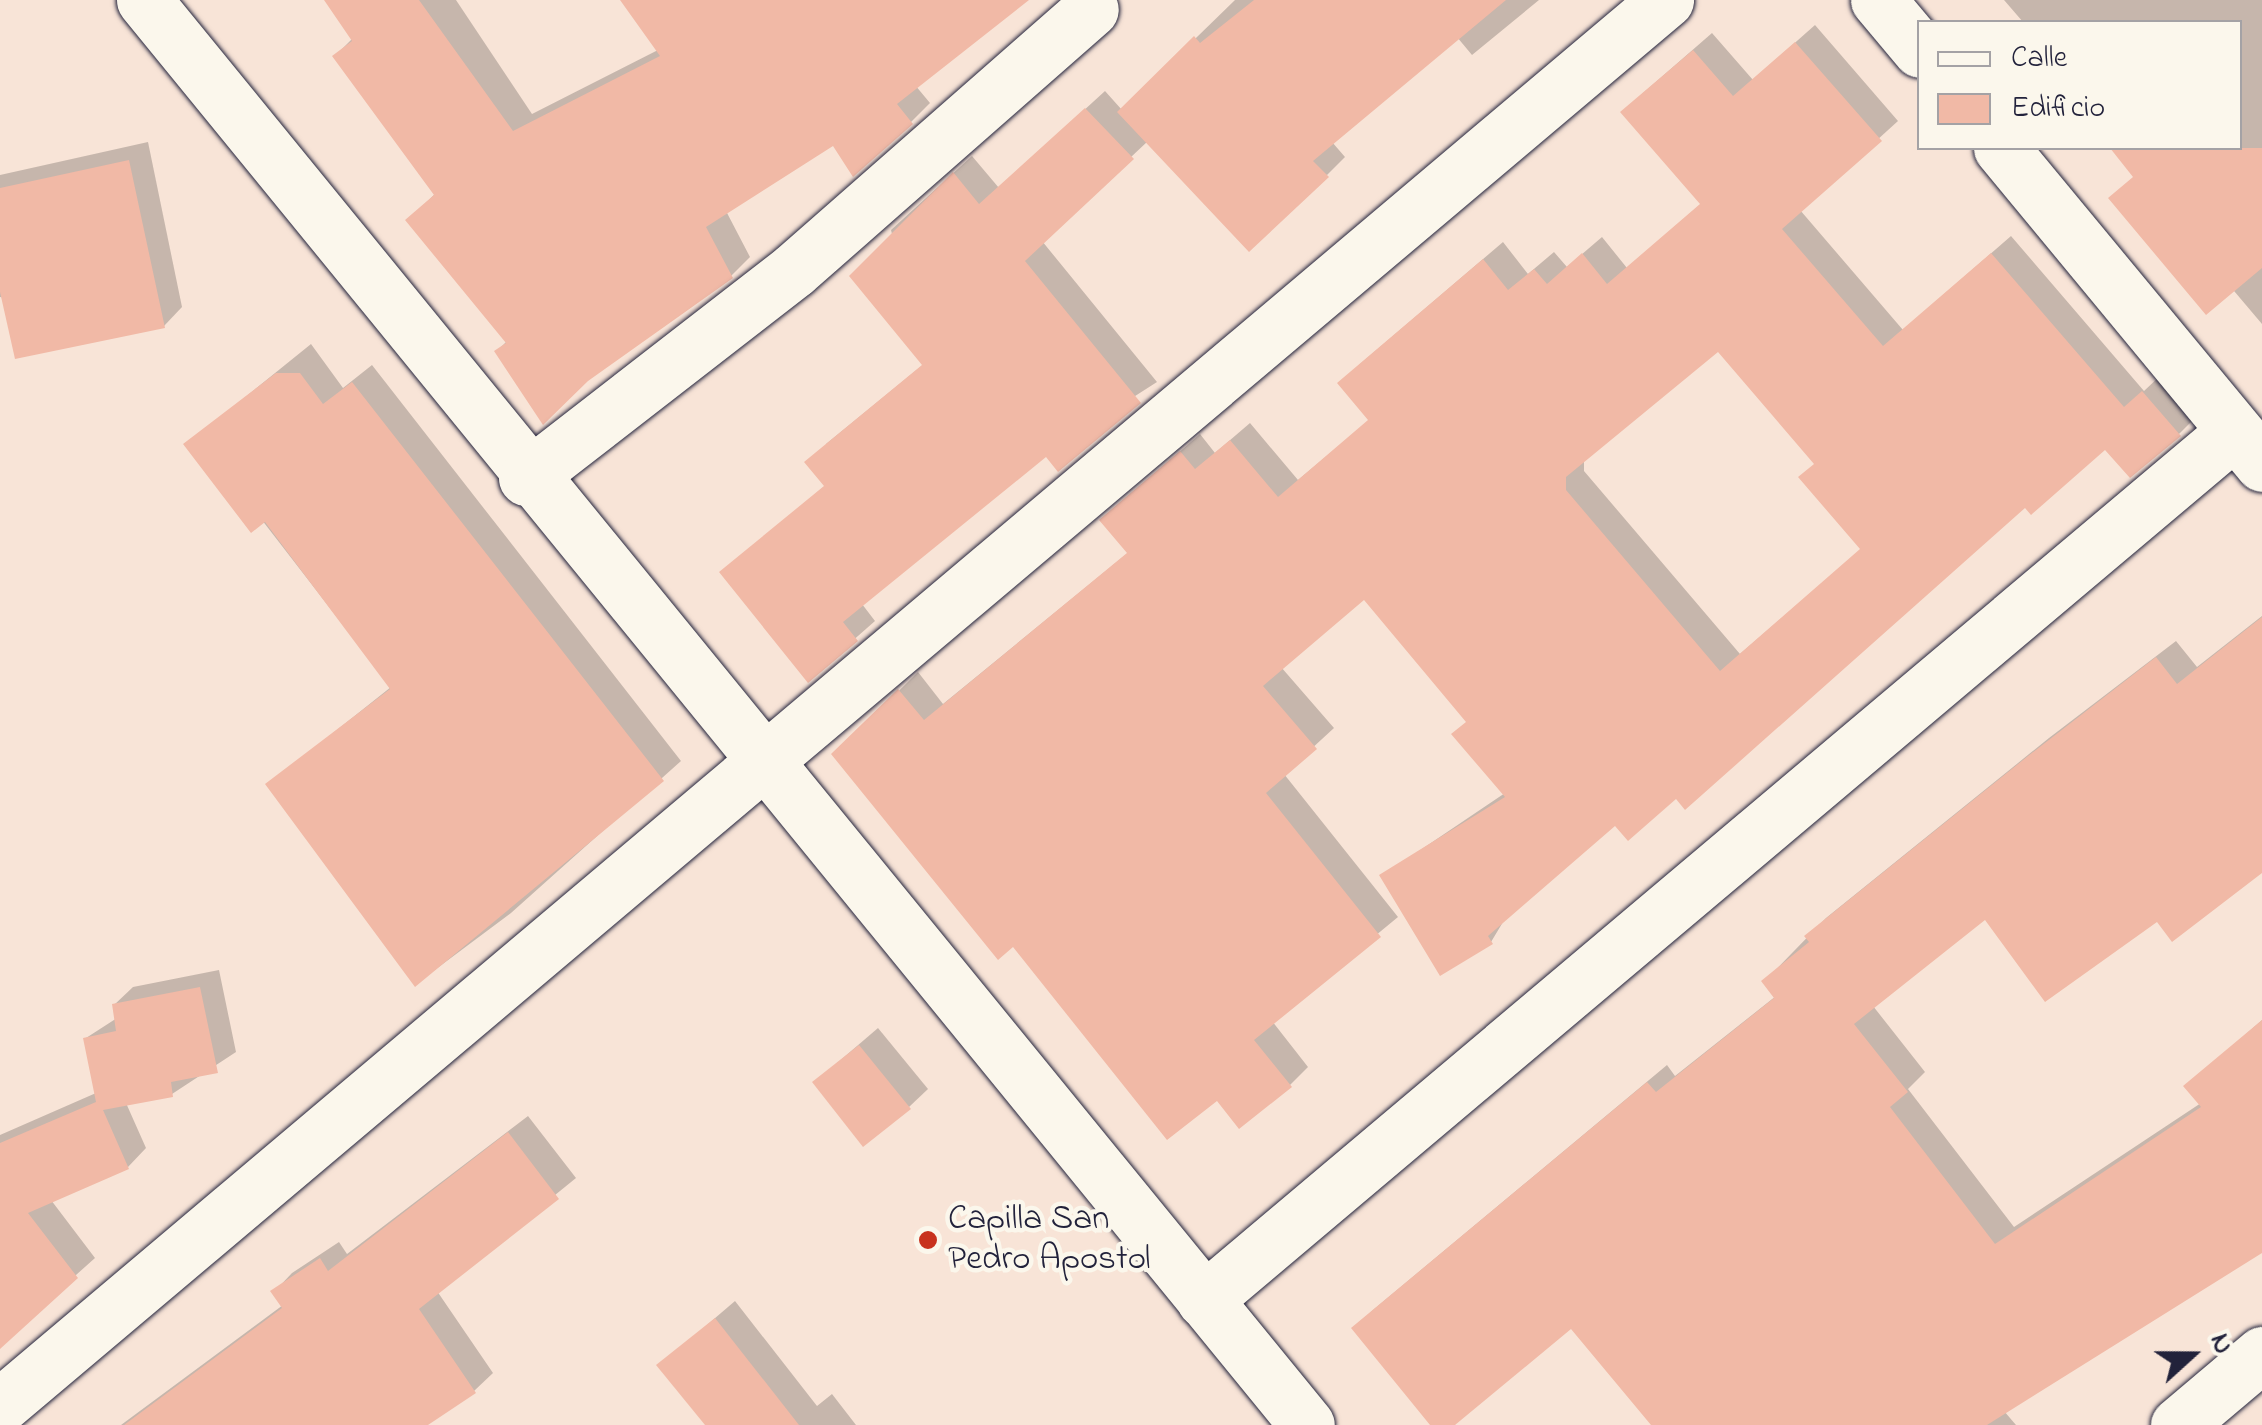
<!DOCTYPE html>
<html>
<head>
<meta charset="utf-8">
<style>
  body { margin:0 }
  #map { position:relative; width:2262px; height:1425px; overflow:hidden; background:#f8e4d7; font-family:"Indie Flower",sans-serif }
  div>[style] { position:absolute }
  .shadow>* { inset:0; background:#0003 }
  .building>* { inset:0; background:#f1b9a6 }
  .roads { filter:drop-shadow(0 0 2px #22223b) drop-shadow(0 0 2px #22223b) }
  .street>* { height:55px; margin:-27.5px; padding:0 27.5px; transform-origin:27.5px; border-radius:27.5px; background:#fbf7ec }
  .dots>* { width:28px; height:28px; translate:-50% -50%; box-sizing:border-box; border:5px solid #fbf7ec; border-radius:50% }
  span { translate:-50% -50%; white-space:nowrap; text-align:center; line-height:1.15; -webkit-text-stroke:9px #fbf7ec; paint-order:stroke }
  .poi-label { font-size:35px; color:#22223b }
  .left { translate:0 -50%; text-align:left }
  .legend { position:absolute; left:1917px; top:20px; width:325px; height:130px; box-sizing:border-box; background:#fbf7ec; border:2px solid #a4a2a5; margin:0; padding:12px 18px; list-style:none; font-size:30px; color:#22223b }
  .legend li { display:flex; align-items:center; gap:20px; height:50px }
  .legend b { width:50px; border:2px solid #a4a2a5 }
  .north { position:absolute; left:2142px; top:1305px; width:100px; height:100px; -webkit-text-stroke:8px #fbf7ec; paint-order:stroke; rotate:69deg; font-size:28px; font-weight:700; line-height:40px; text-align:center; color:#22223b }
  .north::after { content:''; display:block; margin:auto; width:35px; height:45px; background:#22223b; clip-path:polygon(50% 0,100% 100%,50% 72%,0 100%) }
</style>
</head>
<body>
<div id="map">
  <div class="shadow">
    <i style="clip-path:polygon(327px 0,456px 0,532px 114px,658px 50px,717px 0,1016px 0,915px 85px,930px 103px,911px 122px,833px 143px,726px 211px,750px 257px,731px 276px,497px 351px,507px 341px,408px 220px,436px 193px,335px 56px,353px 38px)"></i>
    <i style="clip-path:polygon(1235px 0,1539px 0,1472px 55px,1457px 37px,1332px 142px,1345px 157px,1327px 175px,1148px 141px,1042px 241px,1157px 382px,1046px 453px,862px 604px,875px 621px,808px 680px,722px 572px,826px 485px,826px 444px,924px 364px,891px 230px,972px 156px,999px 188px,1105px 91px,1122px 110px)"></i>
    <i style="clip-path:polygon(2004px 0,2262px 0,2262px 324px,2113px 148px,2240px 148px,2240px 22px,2023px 22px)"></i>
    <i style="clip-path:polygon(evenodd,1815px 25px,1898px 121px,1800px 210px,1903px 330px,2011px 236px,2144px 391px,2162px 374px,2197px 416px,2179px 434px,2106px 447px,2025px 505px,1677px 796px,1616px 823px,1506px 917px,1491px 942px,1382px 876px,1505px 793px,1468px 721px,1364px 596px,1281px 667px,1334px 728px,1284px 774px,1398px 917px,1272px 1021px,1308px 1067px,1290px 1085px,1217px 1097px,1013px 944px,835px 754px,918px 672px,943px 704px,1129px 552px,1102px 520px,1200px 434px,1215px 453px,1250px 423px,1298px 480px,1371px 419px,1359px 365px,1503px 242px,1528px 274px,1554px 252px,1567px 267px,1602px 237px,1627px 268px,1702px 203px,1642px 94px,1712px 33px,1753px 80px,1815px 25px,1718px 349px,1816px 463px,1863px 548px,1740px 654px,1584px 471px,1584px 459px,1718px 349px)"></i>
    <i style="clip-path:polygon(148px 142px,182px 307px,164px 326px,0 297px,0 175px)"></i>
    <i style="clip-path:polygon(311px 344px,343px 388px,372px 365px,681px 761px,511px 913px,416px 984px,269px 784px,391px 687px,197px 436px)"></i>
    <i style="clip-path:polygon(2262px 616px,2262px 870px,2157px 919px,1986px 916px,1873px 1006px,1925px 1072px,1908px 1089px,2014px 1227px,2201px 1103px,2187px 1086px,2262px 1020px,2262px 1229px,2004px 1411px,2016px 1425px,1655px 1425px,1572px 1325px,1451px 1425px,1433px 1425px,1354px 1328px,1373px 1310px,1667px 1065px,1675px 1076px,1776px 996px,1764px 982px,1826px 918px,2049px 738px,2176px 641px,2197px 667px)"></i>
    <i style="clip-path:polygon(219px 970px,236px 1052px,172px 1094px,126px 1103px,146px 1148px,128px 1167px,51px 1200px,95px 1258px,0 1343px,0 1135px,96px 1093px,86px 1038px,117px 1018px,114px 1005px,133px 987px)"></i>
    <i style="clip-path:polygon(878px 1028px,928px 1089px,909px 1107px,815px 1082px)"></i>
    <i style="clip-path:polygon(528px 1116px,576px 1178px,437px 1291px,493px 1373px,474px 1391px,424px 1425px,121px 1425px,283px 1305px,274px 1292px,292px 1273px,339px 1242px,347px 1254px)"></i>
    <i style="clip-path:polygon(735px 1301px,817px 1406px,832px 1394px,856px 1425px,708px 1425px,659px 1366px)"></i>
  </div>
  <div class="building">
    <i style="clip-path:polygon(324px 0,419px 0,513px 131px,660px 56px,620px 0,1029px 0,897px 104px,913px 124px,853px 177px,833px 146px,706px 227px,733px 278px,588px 381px,543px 425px,494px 351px,506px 343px,405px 220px,434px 195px,332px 56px,352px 41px)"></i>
    <i style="clip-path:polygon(1254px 0,1506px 0,1313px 161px,1329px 177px,1249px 252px,1117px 112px,1194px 36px,1200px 43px)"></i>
    <i style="clip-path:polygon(evenodd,1795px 42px,1882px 141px,1782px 229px,1883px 346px,1991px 253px,2124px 407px,2142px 391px,2181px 436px,2130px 478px,2105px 450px,2031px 515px,2025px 508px,1685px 810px,1676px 799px,1628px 841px,1615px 826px,1488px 936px,1493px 944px,1440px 976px,1379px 875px,1505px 797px,1451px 734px,1466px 722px,1364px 600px,1263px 686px,1317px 749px,1266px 793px,1381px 937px,1254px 1040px,1292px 1087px,1239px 1129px,1217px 1101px,1167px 1140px,1013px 947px,998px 960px,831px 754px,898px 689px,924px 720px,1127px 553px,1099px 520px,1180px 451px,1195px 469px,1230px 440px,1278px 497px,1368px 420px,1337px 383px,1483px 259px,1508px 290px,1534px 269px,1547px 284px,1582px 253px,1607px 284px,1700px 204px,1620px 112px,1693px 50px,1733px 96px,1795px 42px,1718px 352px,1814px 464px,1798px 477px,1860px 549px,1720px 671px,1566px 490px,1566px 477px,1718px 352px)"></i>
    <i style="clip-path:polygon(1085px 108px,1134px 159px,1025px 261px,1141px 403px,1058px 472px,1046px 457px,843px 622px,858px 641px,808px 683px,719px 572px,824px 486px,804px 462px,922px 365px,849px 276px,953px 172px,979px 204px)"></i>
    <i style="clip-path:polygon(2110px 148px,2262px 148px,2262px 268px,2206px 315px,2108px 198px,2133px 177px)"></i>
    <i style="clip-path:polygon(129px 160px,165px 328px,15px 359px,0 292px,0 188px)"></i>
    <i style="clip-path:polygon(276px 373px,300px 373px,323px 404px,352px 382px,664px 781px,415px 987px,265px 784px,390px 689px,265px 522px,251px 533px,183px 444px)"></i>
    <i style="clip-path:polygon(2262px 617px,2262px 873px,2172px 942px,2157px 922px,2045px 1002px,1985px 920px,1854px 1024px,1908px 1092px,1890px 1107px,1995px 1244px,2201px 1107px,2183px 1086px,2262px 1020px,2262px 1253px,1987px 1425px,1651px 1425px,1571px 1329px,1455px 1425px,1430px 1425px,1351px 1328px,1647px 1082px,1656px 1092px,1774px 998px,1761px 981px,1809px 942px,1804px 936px,2028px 756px,2156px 657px,2177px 684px)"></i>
    <i style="clip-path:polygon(200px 987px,218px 1073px,171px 1082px,173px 1097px,103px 1110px,129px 1169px,28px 1213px,78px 1278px,0 1349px,0 1143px,96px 1102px,83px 1038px,116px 1031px,112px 1004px)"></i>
    <i style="clip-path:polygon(859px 1045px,911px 1109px,863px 1147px,812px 1082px)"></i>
    <i style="clip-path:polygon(508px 1132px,559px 1199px,419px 1309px,476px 1393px,428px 1425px,124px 1425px,282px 1308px,270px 1291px,320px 1258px,328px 1271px)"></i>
    <i style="clip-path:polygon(715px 1318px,799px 1425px,705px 1425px,656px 1365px)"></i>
  </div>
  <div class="roads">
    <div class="street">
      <i style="left:144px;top:0;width:1839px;rotate:50.78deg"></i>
      <i style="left:1878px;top:0;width:65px;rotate:50deg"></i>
      <i style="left:2001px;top:148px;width:410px;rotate:50.4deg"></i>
      <i style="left:526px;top:478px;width:339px;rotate:-37.8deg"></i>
      <i style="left:794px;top:270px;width:395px;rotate:-41.3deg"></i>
      <i style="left:1204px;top:1300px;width:1348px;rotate:-40.13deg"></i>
      <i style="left:0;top:1406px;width:2180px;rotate:-40.16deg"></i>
      <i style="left:2178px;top:1425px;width:110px;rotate:-40.2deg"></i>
    </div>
  </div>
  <div class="dots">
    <i style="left:928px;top:1240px;background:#c8321e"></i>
  </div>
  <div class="poi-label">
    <span class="left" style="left:948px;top:1240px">Capilla San<br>Pedro Apostol</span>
  </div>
  <ul class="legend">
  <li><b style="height:12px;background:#fbf7ec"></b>Calle</li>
  <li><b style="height:28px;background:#f1b9a6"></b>Edificio</li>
  </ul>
  <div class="north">N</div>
</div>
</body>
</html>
